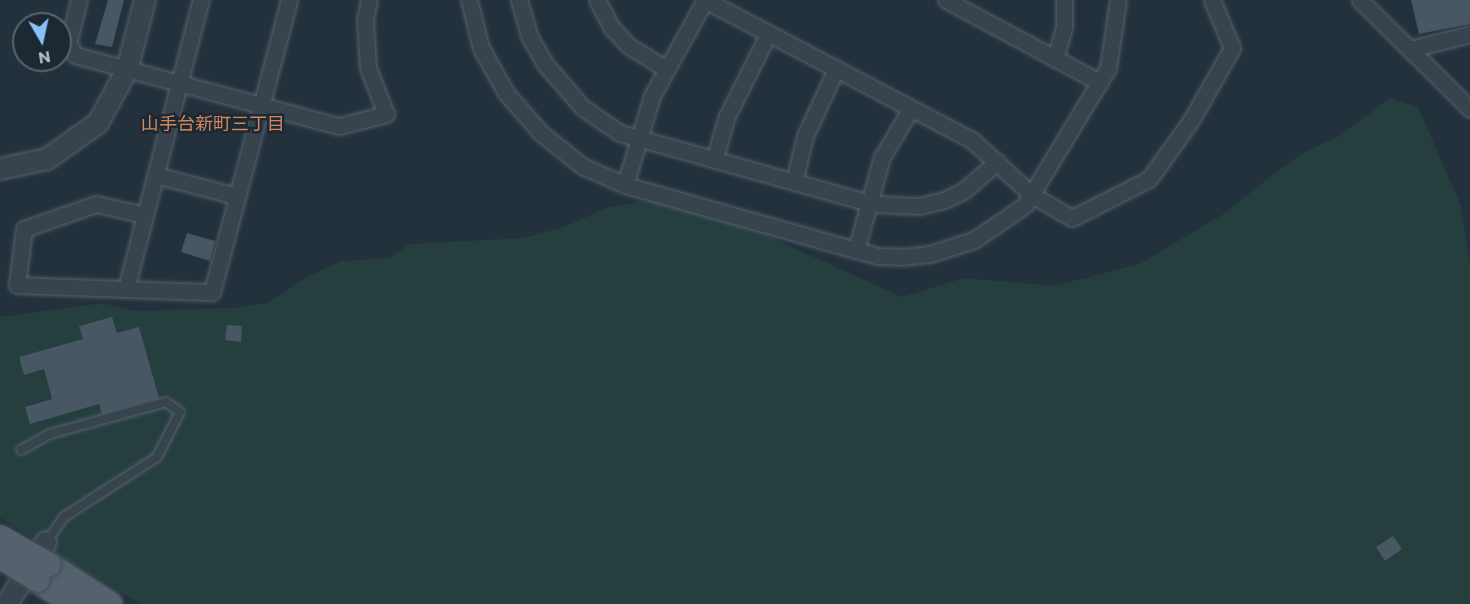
<!DOCTYPE html>
<html>
<head>
<meta charset="utf-8">
<style>
  body { margin:0 }
  #map { position:relative; width:1470px; height:604px; overflow:hidden; background:#23313d; font-family:Commissioner,"Noto Sans JP",sans-serif }
  div>[style] { position:absolute }
  .green>* { inset:0; background:#253e3e }
  .building>* { inset:0; background:#475763 }
  .roads { filter:drop-shadow(0 0 2px #55616b) drop-shadow(0 0 2px #55616b) }
  .service>* { height:8px; margin:-4px; padding:0 4px; transform-origin:4px; border-radius:4px; background:#37434d }
  .minor>* { height:15px; margin:-7.5px; padding:0 7.5px; transform-origin:7.5px; border-radius:7.5px; background:#37434d }
  .tertiary>* { height:20px; margin:-10px; padding:0 10px; transform-origin:10px; border-radius:10px; background:#37434d }
  .primary>* { height:24px; margin:-12px; padding:0 12px; transform-origin:12px; border-radius:12px; background:#55626d }
  .bridges { filter:drop-shadow(0 0 2px #404c56) drop-shadow(0 0 2px #404c56) }
  .primary-bridge>* { height:24px; margin:-12px; padding:0 12px; transform-origin:12px; border-radius:12px; background:#55626d }
  span { translate:-50% -50%; white-space:nowrap; text-align:center; line-height:1.15; -webkit-text-stroke:5px #1c2832; paint-order:stroke }
  .neighbourhood-label { font-size:18px; color:#d58661 }
  .north { position:absolute; left:12px; top:12px; width:60px; height:60px; box-sizing:border-box; background:#1c2832; border:2px solid #58646e; border-radius:50%; rotate:171deg; font-size:16px; font-weight:700; line-height:24px; text-align:center; color:#b3bec8 }
  .north::after { content:''; display:block; margin:auto; width:21px; height:27px; background:#88c1f9; clip-path:polygon(50% 0,100% 100%,50% 72%,0 100%) }
</style>
</head>
<body>
<div id="map">
  <div class="green">
    <i style="clip-path:polygon(1390px 98px,1418px 107px,1461px 206px,1470px 264px,1470px 604px,140px 604px,0 518px,0 317px,103px 303px,135px 311px,232px 308px,267px 303px,307px 277px,341px 261px,390px 258px,410px 244px,524px 238px,564px 227px,608px 207px,667px 198px,713px 211px,902px 297px,964px 278px,1054px 286px,1139px 264px,1222px 215px,1279px 170px,1307px 151px,1341px 135px)"></i>
  </div>
  <div class="building">
    <i style="clip-path:polygon(108px 0,124px 0,112px 47px,95px 44px)"></i>
    <i style="clip-path:polygon(1411px 0,1470px 0,1470px 24px,1419px 34px)"></i>
    <i style="clip-path:polygon(187px 233px,215px 241px,210px 261px,181px 252px)"></i>
    <i style="clip-path:polygon(112px 317px,117px 333px,139px 327px,159px 398px,102px 414px,99px 404px,30px 424px,25px 407px,52px 399px,44px 369px,24px 375px,19px 357px,83px 339px,79px 326px)"></i>
    <i style="clip-path:polygon(227px 325px,242px 326px,241px 342px,225px 340px)"></i>
    <i style="clip-path:polygon(1393px 536px,1402px 549px,1385px 561px,1376px 547px)"></i>
  </div>
  <div class="roads">
    <div class="service">
      <i style="left:21px;top:450px;width:33px;rotate:-29deg"></i>
      <i style="left:50px;top:434px;width:120px;rotate:-15.4deg"></i>
      <i style="left:166px;top:402px;width:17px;rotate:36deg"></i>
      <i style="left:180px;top:412px;width:51px;rotate:117.1deg"></i>
      <i style="left:157px;top:457px;width:111px;rotate:147.2deg"></i>
      <i style="left:64px;top:517px;width:29px;rotate:125deg"></i>
    </div>
    <div class="minor">
      <i style="left:79px;top:0;width:44px;rotate:104.3deg"></i>
      <i style="left:68px;top:43px;width:14px;rotate:60deg"></i>
      <i style="left:75px;top:55px;width:273px;rotate:15.1deg"></i>
      <i style="left:339px;top:126px;width:49px;rotate:-14.3deg"></i>
      <i style="left:386px;top:114px;width:49px;rotate:-111.4deg"></i>
      <i style="left:368px;top:68px;width:48px;rotate:-93.6deg"></i>
      <i style="left:365px;top:20px;width:20px;rotate:-79deg"></i>
      <i style="left:469px;top:0;width:49px;rotate:76deg"></i>
      <i style="left:481px;top:48px;width:51px;rotate:60.9deg"></i>
      <i style="left:506px;top:93px;width:53px;rotate:48.8deg"></i>
      <i style="left:541px;top:133px;width:53px;rotate:38.8deg"></i>
      <i style="left:582px;top:166px;width:47px;rotate:23.8deg"></i>
      <i style="left:625px;top:185px;width:263px;rotate:15.7deg"></i>
      <i style="left:878px;top:256px;width:23px;rotate:2deg"></i>
      <i style="left:901px;top:257px;width:29px;rotate:-6deg"></i>
      <i style="left:930px;top:254px;width:46px;rotate:-17.7deg"></i>
      <i style="left:974px;top:240px;width:62px;rotate:-34.5deg"></i>
      <i style="left:1025px;top:205px;width:160px;rotate:-58.8deg"></i>
      <i style="left:1108px;top:68px;width:69px;rotate:-81.6deg"></i>
      <i style="left:519px;top:0;width:37px;rotate:74deg"></i>
      <i style="left:529px;top:36px;width:32px;rotate:60deg"></i>
      <i style="left:545px;top:64px;width:58px;rotate:49.2deg"></i>
      <i style="left:583px;top:108px;width:45px;rotate:34deg"></i>
      <i style="left:620px;top:133px;width:259px;rotate:15.7deg"></i>
      <i style="left:869px;top:203px;width:24px;rotate:5deg"></i>
      <i style="left:893px;top:205px;width:26px;rotate:2deg"></i>
      <i style="left:919px;top:206px;width:26px;rotate:-13deg"></i>
      <i style="left:944px;top:200px;width:21px;rotate:-25deg"></i>
      <i style="left:963px;top:191px;width:45px;rotate:-40.5deg"></i>
      <i style="left:597px;top:0;width:32px;rotate:62deg"></i>
      <i style="left:612px;top:28px;width:25px;rotate:47deg"></i>
      <i style="left:629px;top:46px;width:44px;rotate:31.9deg"></i>
      <i style="left:705px;top:0;width:303px;rotate:27.7deg"></i>
      <i style="left:973px;top:141px;width:80px;rotate:42.5deg"></i>
      <i style="left:1032px;top:195px;width:46px;rotate:29.9deg"></i>
      <i style="left:1072px;top:218px;width:86px;rotate:-26.9deg"></i>
      <i style="left:1149px;top:179px;width:70px;rotate:-54.3deg"></i>
      <i style="left:1190px;top:122px;width:85px;rotate:-60.4deg"></i>
      <i style="left:1232px;top:48px;width:52px;rotate:-112.6deg"></i>
      <i style="left:946px;top:0;width:174px;rotate:28.2deg"></i>
      <i style="left:1360px;top:0;width:155px;rotate:44.7deg"></i>
      <i style="left:1410px;top:49px;width:62px;rotate:-14deg"></i>
      <i style="left:1055px;top:59px;width:33px;rotate:-74deg"></i>
      <i style="left:1064px;top:27px;width:27px;rotate:-90deg"></i>
      <i style="left:714px;top:160px;width:46px;rotate:-73.5deg"></i>
      <i style="left:727px;top:116px;width:92px;rotate:-63.4deg"></i>
      <i style="left:155px;top:175px;width:85px;rotate:14.4deg"></i>
      <i style="left:794px;top:182px;width:47px;rotate:-76.6deg"></i>
      <i style="left:805px;top:136px;width:74px;rotate:-65.2deg"></i>
      <i style="left:625px;top:185px;width:93px;rotate:-73.1deg"></i>
      <i style="left:652px;top:96px;width:110px;rotate:-61.1deg"></i>
      <i style="left:145px;top:215px;width:50px;rotate:-167.3deg"></i>
      <i style="left:96px;top:204px;width:76px;rotate:160.9deg"></i>
      <i style="left:24px;top:229px;width:56px;rotate:97.1deg"></i>
      <i style="left:17px;top:285px;width:195px;rotate:2.1deg"></i>
      <i style="left:212px;top:292px;width:302px;rotate:-75.2deg"></i>
      <i style="left:856px;top:250px;width:97px;rotate:-74.4deg"></i>
      <i style="left:882px;top:157px;width:55px;rotate:-59.2deg"></i>
      <i style="left:126px;top:289px;width:299px;rotate:-75.5deg"></i>
    </div>
    <div class="tertiary">
      <i style="left:0;top:169px;width:48px;rotate:-12deg"></i>
      <i style="left:47px;top:159px;width:62px;rotate:-35.2deg"></i>
      <i style="left:98px;top:123px;width:60px;rotate:-61.3deg"></i>
      <i style="left:127px;top:70px;width:72px;rotate:-75.6deg"></i>
      <i style="left:7px;top:604px;width:73px;rotate:-57.8deg"></i>
    </div>
    <div class="primary">
      <i style="left:49px;top:565px;width:72px;rotate:32.6deg"></i>
      <i style="left:38px;top:580px;width:42px;rotate:34.4deg"></i>
    </div>
  </div>
  <div class="bridges">
    <div class="primary-bridge">
      <i style="left:0;top:537px;width:56px;rotate:29.7deg"></i>
      <i style="left:0;top:557px;width:44px;rotate:31.2deg"></i>
    </div>
  </div>
  <div class="neighbourhood-label">
    <span style="left:213px;top:123px">山手台新町三丁目</span>
  </div>
  <div class="north">N</div>
</div>
</body>
</html>
